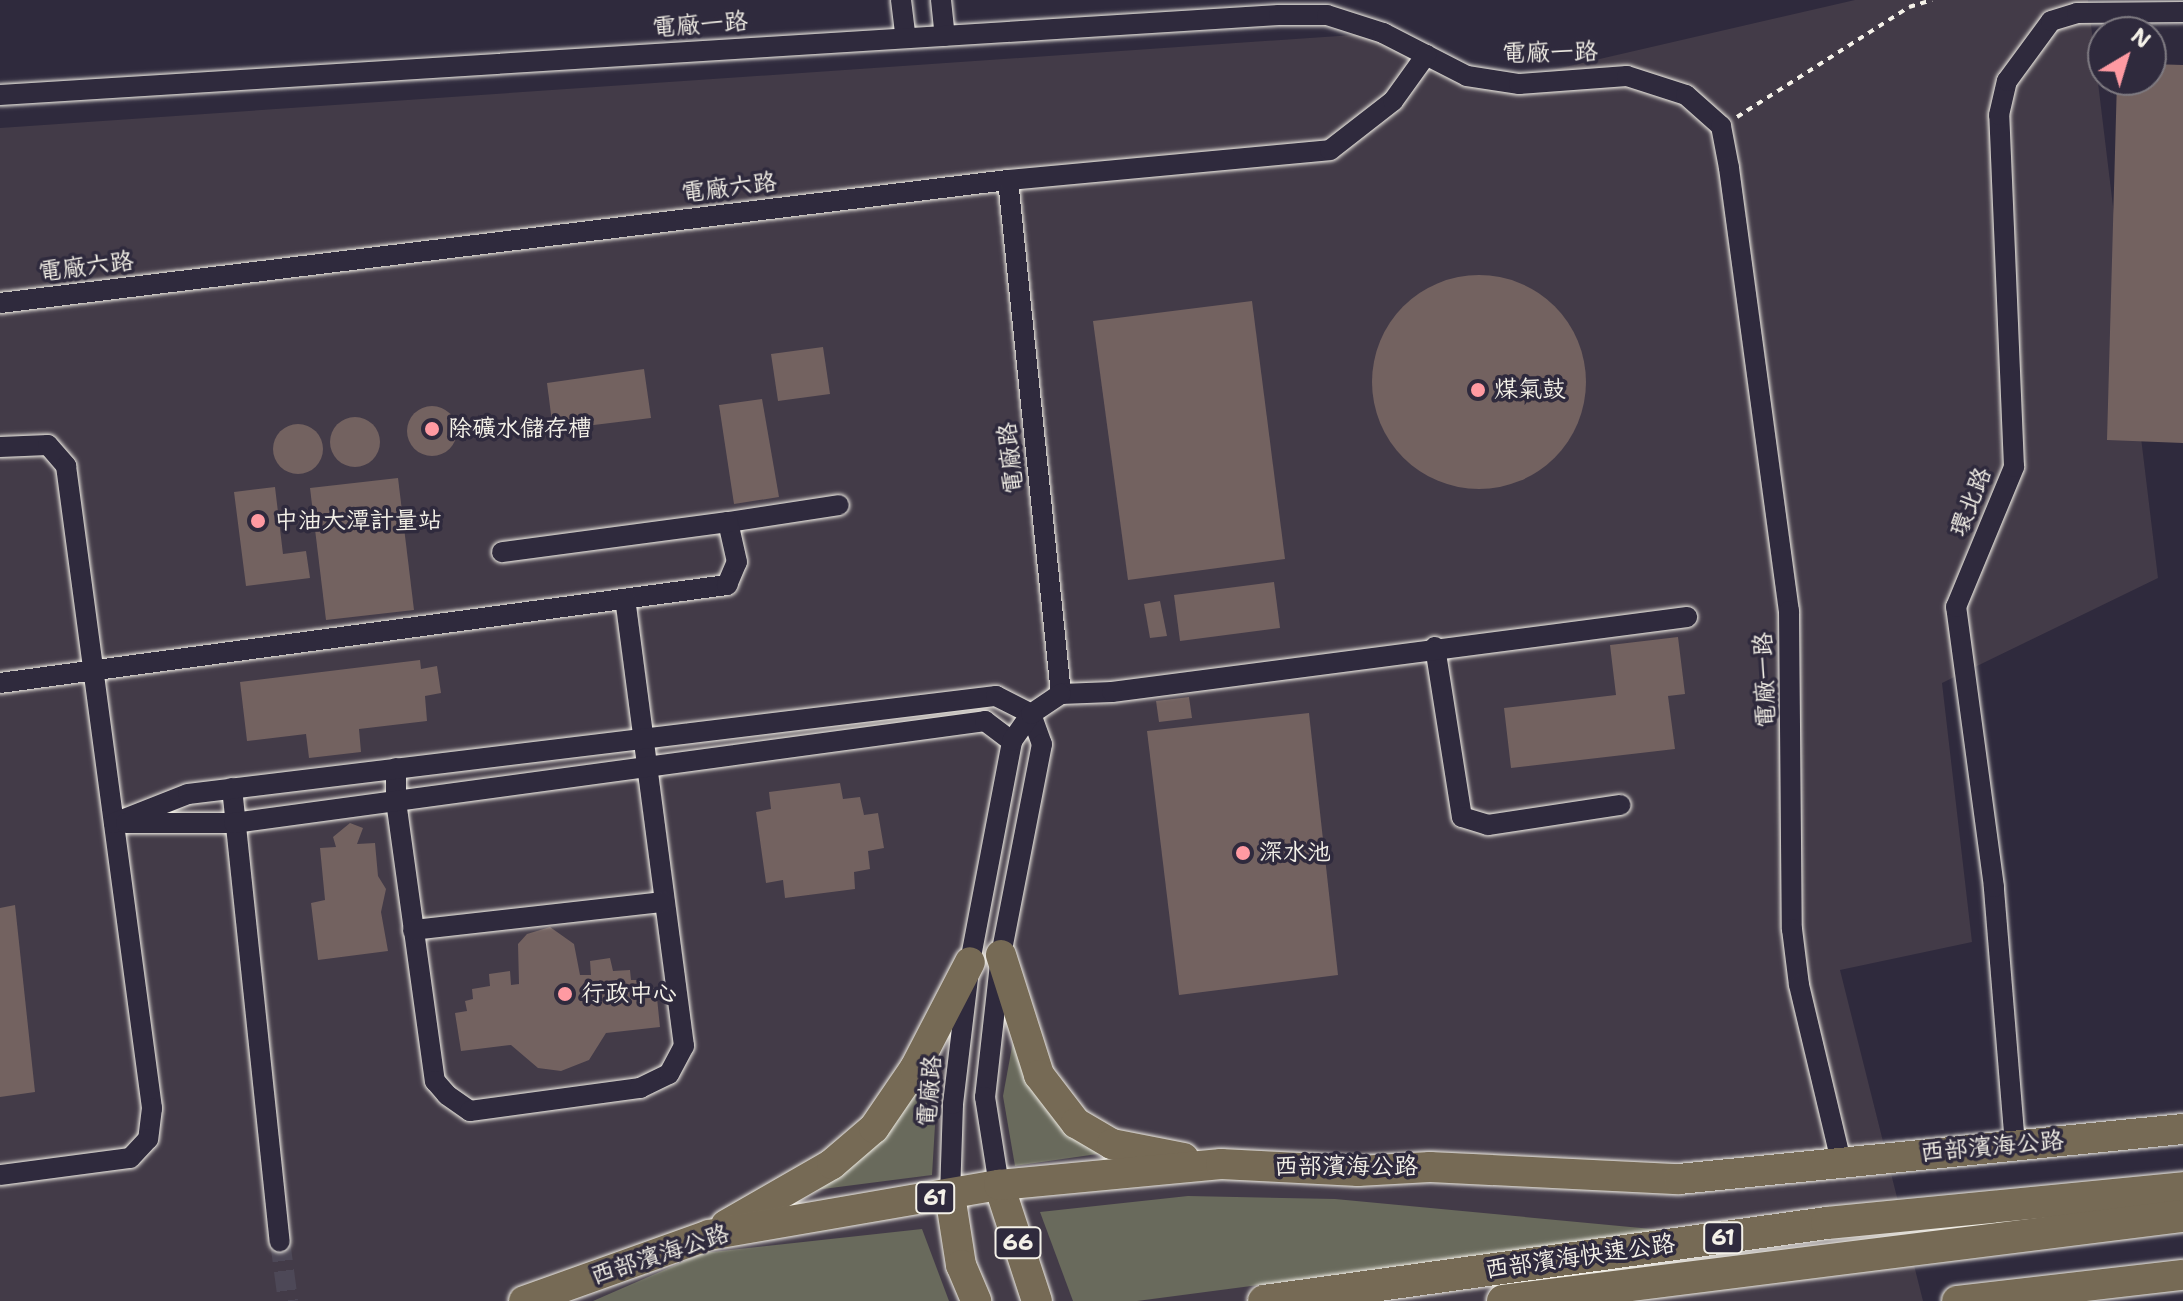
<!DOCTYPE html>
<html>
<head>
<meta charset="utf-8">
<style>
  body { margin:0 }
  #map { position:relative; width:2183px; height:1301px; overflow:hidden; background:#2f2a3d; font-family:"Shantell Sans","LXGW WenKai TC",sans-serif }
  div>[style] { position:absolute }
  .built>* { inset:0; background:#433b48 }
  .green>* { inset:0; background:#696a5c }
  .building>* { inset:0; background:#736260 }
  .round { border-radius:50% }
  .minor-tunnel>* { height:20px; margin-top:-10px; transform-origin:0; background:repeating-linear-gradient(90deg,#4d4857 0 20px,transparent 0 30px) }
  .path>* { height:4px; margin-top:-2px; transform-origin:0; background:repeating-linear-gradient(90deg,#f4f1e8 0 6px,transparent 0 12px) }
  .roads { filter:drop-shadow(0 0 2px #f4f1e8) drop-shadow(0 0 2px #f4f1e8) }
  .minor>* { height:20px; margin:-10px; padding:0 10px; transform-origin:10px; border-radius:10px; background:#2f2a3d }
  .primary>* { height:30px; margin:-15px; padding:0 15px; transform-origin:15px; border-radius:15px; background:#766a55 }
  .trunk>* { height:32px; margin:-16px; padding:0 16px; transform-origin:16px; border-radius:16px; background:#766a55 }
  .dots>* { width:22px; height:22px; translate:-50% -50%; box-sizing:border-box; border:4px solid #2f2a3d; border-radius:50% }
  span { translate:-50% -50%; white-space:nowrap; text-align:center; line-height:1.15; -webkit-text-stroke:7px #2f2a3d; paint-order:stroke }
  .shield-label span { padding:2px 6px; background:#2f2a3d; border:2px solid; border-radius:6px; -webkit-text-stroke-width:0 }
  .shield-label { font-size:22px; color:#f4f1e8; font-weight:700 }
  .street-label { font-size:24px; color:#f4f1e8 }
  .poi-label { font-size:24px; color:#f4f1e8 }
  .left { translate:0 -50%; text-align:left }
  .north { position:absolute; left:2087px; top:16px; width:80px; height:80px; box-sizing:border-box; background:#2f2a3d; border:2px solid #7e7a81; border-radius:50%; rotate:38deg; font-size:22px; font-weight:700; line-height:32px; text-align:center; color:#f4f1e8 }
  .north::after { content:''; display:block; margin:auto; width:28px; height:36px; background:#ff9aa2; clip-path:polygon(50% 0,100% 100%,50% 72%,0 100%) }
</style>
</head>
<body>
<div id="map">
  <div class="built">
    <i style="clip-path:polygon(1855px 0,2088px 0,2158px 578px,1942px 683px,1972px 942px,1840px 970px,1923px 1301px,0 1301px,0 128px,1368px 34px,1474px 88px)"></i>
  </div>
  <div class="green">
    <i style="clip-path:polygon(1014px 1036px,1111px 1152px,1015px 1166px,1003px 1096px)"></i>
    <i style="clip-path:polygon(939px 1059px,932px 1175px,815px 1190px,912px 1098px)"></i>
    <i style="clip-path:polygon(1188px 1196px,1335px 1199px,1673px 1231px,1137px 1301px,1073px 1301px,1040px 1212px)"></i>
    <i style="clip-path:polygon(922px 1229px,949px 1301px,593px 1301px,703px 1253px)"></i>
  </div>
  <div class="building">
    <i style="clip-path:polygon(2151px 64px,2183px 65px,2183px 443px,2107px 440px,2117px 80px,2151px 80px)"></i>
    <i class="round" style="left:1372px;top:275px;width:214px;height:214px"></i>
    <i style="clip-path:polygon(1252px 301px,1285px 559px,1128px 580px,1093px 321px)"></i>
    <i style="clip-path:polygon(823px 347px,830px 394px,778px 401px,771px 354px)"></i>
    <i style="clip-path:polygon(644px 369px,651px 418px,553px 430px,547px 383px)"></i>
    <i style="clip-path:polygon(762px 399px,779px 497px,734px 504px,719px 405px)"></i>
    <i class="round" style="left:407px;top:406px;width:50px;height:50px"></i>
    <i class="round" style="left:330px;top:417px;width:50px;height:50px"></i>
    <i class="round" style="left:273px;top:424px;width:50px;height:50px"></i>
    <i style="clip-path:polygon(398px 478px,414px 610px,326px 620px,310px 488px)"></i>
    <i style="clip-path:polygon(275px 487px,283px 554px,306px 551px,310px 578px,246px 586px,234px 492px)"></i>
    <i style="clip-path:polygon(1274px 582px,1280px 628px,1180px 641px,1174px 595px)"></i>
    <i style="clip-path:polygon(1160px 601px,1167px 636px,1150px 638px,1144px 604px)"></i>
    <i style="clip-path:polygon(1678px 637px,1685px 694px,1668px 696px,1675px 749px,1511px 768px,1504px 708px,1616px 695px,1610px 645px)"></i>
    <i style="clip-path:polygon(420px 660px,421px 669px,437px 666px,441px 693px,425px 696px,427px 721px,359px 729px,361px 752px,309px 758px,306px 734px,247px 741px,240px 682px)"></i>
    <i style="clip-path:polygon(1189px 697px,1192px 718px,1159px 722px,1156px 701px)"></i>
    <i style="clip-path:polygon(1309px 713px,1338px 975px,1179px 995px,1147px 731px)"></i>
    <i style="clip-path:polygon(840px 783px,843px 799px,860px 797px,864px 815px,878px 813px,884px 848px,868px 851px,870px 869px,854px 872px,855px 889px,785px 898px,783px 880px,766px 883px,756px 812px,771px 809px,769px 792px)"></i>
    <i style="clip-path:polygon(350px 823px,363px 828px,357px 844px,375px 843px,378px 876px,386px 889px,381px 912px,388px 951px,318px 960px,311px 903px,325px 900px,320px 848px,336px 847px,333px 837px)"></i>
    <i style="clip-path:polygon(15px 905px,35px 1092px,0 1097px,0 908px)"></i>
    <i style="clip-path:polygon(550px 927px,574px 944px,580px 975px,591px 975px,590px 961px,610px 958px,613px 971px,630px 970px,631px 980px,642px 980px,643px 990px,656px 988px,660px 1027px,606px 1033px,589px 1060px,561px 1071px,538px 1068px,511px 1045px,461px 1051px,455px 1013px,467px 1011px,465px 1001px,473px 999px,472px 989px,490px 986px,489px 974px,510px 971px,511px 985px,519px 984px,518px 944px,527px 934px)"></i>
  </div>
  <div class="minor-tunnel">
    <i style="left:280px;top:1241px;width:61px;rotate:82.4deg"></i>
  </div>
  <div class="path">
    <i style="left:1737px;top:117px;width:204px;rotate:-32.6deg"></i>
    <i style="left:1909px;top:7px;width:24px;rotate:-17deg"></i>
  </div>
  <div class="roads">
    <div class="minor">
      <i style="left:901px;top:0;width:38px;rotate:83deg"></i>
      <i style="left:941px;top:0;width:36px;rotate:84deg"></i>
      <i style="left:0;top:95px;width:1281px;rotate:-3.58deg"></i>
      <i style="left:1279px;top:15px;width:48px"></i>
      <i style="left:1327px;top:15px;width:59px;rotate:17.8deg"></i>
      <i style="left:1383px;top:33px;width:94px;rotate:27.1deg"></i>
      <i style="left:1467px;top:76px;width:53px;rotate:8.7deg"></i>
      <i style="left:1519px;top:84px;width:108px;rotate:-4.2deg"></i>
      <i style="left:1627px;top:76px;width:62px;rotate:17.9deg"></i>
      <i style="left:1686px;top:95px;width:47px;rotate:41.5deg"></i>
      <i style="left:1721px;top:126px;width:43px;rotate:79.2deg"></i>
      <i style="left:1729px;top:168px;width:447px;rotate:82.3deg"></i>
      <i style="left:1789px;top:611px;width:318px;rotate:89.5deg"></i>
      <i style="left:1792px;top:929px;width:56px;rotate:82.9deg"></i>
      <i style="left:1799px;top:985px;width:181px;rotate:76.6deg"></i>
      <i style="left:1008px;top:180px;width:517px;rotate:84.11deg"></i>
      <i style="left:0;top:303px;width:1015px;rotate:-6.96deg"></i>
      <i style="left:1008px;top:180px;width:323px;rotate:-5.3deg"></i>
      <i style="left:1330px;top:150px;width:80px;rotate:-37.9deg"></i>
      <i style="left:1393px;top:101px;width:57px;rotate:-54.3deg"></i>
      <i style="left:0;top:447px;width:48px;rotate:-2.4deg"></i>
      <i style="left:48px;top:445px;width:28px;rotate:49deg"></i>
      <i style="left:66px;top:466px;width:648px;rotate:82.37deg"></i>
      <i style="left:152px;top:1108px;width:31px;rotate:97deg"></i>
      <i style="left:148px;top:1139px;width:26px;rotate:133deg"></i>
      <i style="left:130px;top:1158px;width:131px;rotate:172.5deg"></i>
      <i style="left:728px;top:522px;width:112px;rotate:-8.7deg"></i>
      <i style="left:1435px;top:647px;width:172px;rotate:81deg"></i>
      <i style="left:1462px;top:817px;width:27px;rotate:17deg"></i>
      <i style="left:1488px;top:825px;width:134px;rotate:-8.6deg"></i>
      <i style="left:0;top:683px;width:734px;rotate:-7.68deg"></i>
      <i style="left:727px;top:585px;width:25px;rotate:-67deg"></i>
      <i style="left:737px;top:562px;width:41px;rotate:-102.7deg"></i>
      <i style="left:728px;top:522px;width:228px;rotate:172.4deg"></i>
      <i style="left:1061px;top:694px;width:51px;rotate:-2.2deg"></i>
      <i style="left:1112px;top:692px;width:580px;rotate:-7.43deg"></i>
      <i style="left:396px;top:768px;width:33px;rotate:90deg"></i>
      <i style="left:396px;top:801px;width:283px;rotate:82.1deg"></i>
      <i style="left:435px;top:1081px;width:18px;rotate:49deg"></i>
      <i style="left:447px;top:1095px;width:28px;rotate:35deg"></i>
      <i style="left:470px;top:1111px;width:172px;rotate:-7.7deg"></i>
      <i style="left:640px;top:1088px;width:32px;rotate:-26deg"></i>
      <i style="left:669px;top:1074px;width:32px;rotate:-62deg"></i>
      <i style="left:684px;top:1046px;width:451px;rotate:-97.5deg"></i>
      <i style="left:232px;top:788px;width:456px;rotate:84deg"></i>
      <i style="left:114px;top:823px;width:79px;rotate:-21.4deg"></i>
      <i style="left:188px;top:794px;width:814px;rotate:-6.92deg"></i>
      <i style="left:996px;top:696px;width:39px;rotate:27deg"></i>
      <i style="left:1031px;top:714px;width:32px;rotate:70deg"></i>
      <i style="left:1042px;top:744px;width:215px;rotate:101deg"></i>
      <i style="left:1001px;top:955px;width:143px;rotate:96.4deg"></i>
      <i style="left:985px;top:1097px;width:89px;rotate:81deg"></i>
      <i style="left:126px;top:823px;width:108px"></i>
      <i style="left:234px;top:823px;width:758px;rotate:-7.73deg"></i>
      <i style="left:985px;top:721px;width:34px;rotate:37deg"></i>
      <i style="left:413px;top:930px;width:251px;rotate:-6.4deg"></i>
      <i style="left:2015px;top:1145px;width:259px;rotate:-94.7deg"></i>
      <i style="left:1994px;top:887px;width:283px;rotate:-97.7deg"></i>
      <i style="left:1956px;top:607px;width:152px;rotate:-67.5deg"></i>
      <i style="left:2014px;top:467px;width:352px;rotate:-92.4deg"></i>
      <i style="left:1999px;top:115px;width:35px;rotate:-77deg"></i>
      <i style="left:2007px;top:81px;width:74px;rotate:-53.7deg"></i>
      <i style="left:2051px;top:21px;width:27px;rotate:-17deg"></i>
      <i style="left:2077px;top:13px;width:106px;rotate:-0.5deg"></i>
      <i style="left:950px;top:1195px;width:91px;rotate:-88.1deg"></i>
      <i style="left:953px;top:1104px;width:143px;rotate:-83.2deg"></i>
      <i style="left:970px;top:962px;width:225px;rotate:-79.2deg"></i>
      <i style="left:1012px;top:741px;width:33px;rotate:-55deg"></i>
      <i style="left:1031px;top:714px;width:36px;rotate:-34deg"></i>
    </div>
    <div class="primary">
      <i style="left:1001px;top:955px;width:126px;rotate:72.4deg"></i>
      <i style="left:1039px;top:1075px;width:61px;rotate:52.4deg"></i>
      <i style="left:1076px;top:1123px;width:42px;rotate:30.3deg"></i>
      <i style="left:1112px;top:1144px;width:73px;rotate:11deg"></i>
      <i style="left:999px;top:1185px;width:122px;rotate:71.9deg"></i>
      <i style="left:950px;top:1195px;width:71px;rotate:81.1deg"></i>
      <i style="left:961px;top:1265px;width:39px;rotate:67deg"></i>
      <i style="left:726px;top:1225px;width:122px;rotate:-29.9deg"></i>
      <i style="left:832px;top:1164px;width:55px;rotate:-40.6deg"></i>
      <i style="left:874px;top:1128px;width:73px;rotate:-55.7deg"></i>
      <i style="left:915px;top:1068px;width:119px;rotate:-62.6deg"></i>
      <i style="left:524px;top:1301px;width:196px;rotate:-19.6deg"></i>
      <i style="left:709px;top:1235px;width:294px;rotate:-9.8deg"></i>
      <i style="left:999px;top:1185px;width:223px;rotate:-5.4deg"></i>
      <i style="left:1221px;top:1164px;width:137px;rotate:2.9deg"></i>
      <i style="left:1358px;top:1171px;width:72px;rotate:-3.2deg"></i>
      <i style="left:1430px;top:1167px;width:249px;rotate:2.8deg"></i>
      <i style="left:1679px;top:1179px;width:506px;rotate:-5.67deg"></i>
      <i style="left:1957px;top:1301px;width:227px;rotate:-6.6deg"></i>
    </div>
    <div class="trunk">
      <i style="left:1264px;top:1301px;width:568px;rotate:-7.89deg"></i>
      <i style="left:1827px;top:1223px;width:358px;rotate:-5.6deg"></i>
      <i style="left:1503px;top:1301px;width:685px;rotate:-7.13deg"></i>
    </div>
  </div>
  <div class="dots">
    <i style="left:1478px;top:390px;background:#ff9aa2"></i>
    <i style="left:432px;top:429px;background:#ff9aa2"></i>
    <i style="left:258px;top:521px;background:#ff9aa2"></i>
    <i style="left:1243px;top:853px;background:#ff9aa2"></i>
    <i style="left:565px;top:994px;background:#ff9aa2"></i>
  </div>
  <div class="shield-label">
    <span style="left:935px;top:1198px">61</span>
    <span style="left:1723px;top:1238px">61</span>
    <span style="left:1018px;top:1243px">66</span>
  </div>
  <div class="street-label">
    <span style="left:700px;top:25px;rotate:-4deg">電廠一路</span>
    <span style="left:1550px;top:53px;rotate:-1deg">電廠一路</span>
    <span style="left:729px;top:188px;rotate:-7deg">電廠六路</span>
    <span style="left:86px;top:267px;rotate:-7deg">電廠六路</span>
    <span style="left:1011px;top:458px;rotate:-96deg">電廠路</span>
    <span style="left:1971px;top:502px;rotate:-68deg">環北路</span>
    <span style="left:1765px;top:680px;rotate:-92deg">電廠一路</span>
    <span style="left:930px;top:1091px;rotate:-85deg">電廠路</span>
    <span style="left:1992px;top:1147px;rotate:-5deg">西部濱海公路</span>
    <span style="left:1346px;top:1167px">西部濱海公路</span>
    <span style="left:660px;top:1255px;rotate:-18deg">西部濱海公路</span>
    <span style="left:1580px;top:1257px;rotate:-8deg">西部濱海快速公路</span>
  </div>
  <div class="poi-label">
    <span class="left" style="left:1494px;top:390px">煤氣鼓</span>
    <span class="left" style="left:448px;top:429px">除礦水儲存槽</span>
    <span class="left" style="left:274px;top:521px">中油大潭計量站</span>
    <span class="left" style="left:1259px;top:853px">深水池</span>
    <span class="left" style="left:581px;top:994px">行政中心</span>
  </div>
  <div class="north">N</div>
</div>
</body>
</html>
